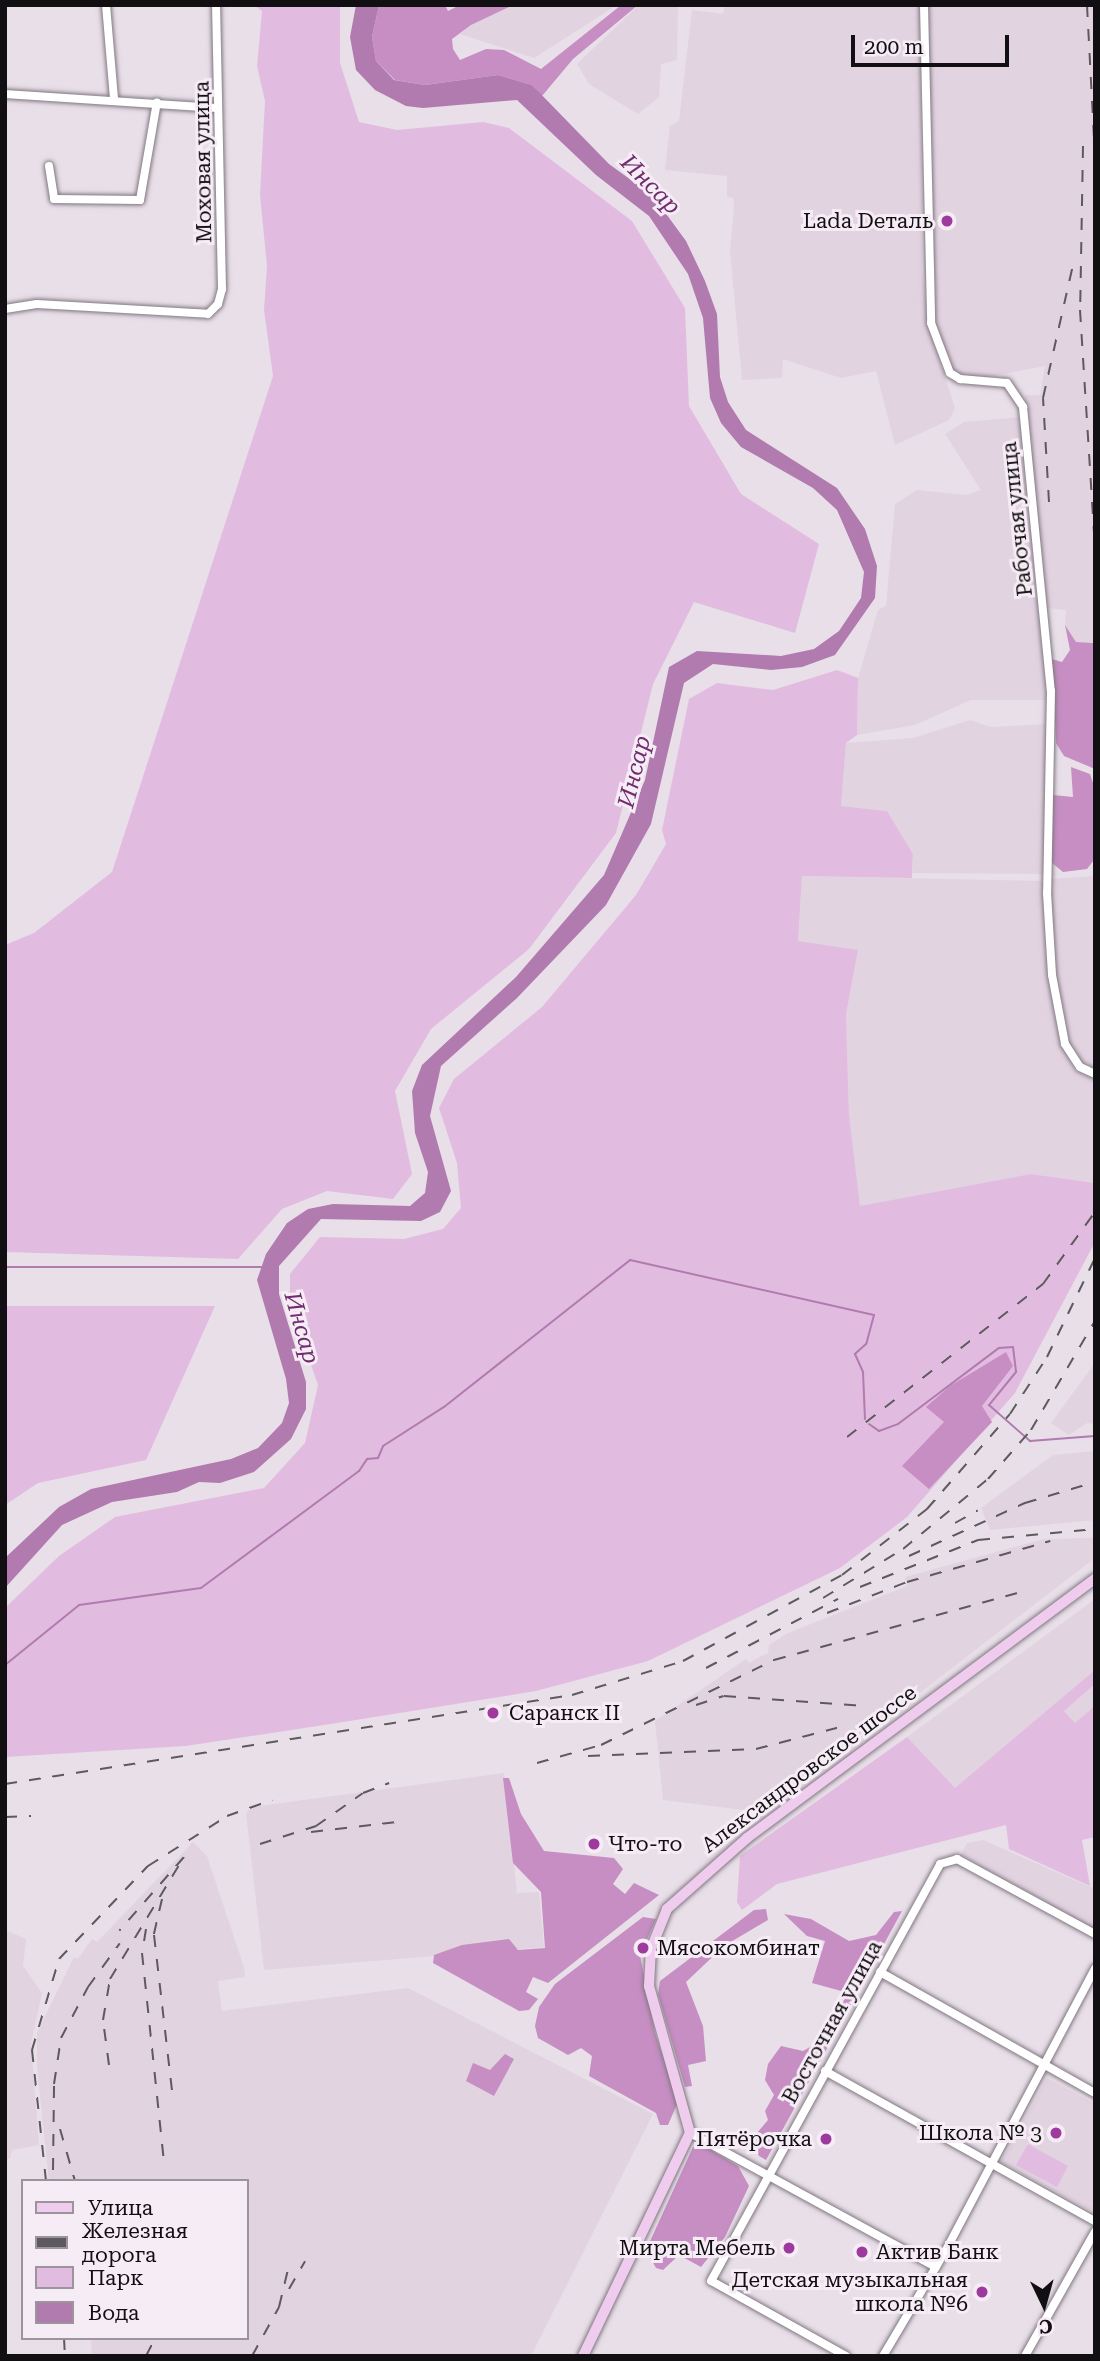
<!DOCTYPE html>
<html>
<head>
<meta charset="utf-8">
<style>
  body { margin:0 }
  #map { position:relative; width:1100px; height:2361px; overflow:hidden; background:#e8dfe8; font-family:"Roboto Serif",serif }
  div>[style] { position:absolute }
  .built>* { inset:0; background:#e2d3e1 }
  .green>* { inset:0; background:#e2bce0 }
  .forest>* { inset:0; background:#c68ec3 }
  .water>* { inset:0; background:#b17baf }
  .stream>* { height:2px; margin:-1px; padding:0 1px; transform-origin:1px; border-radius:1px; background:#b17baf }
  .roads { filter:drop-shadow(0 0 2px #807880) drop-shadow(0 0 2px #807880) }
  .minor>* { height:8px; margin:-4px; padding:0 4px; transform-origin:4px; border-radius:4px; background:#fff }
  .major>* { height:10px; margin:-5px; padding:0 5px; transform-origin:5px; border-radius:5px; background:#efccee }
  .rail>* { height:2px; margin-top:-1px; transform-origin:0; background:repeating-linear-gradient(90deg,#5e595e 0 12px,transparent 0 24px) }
  .dots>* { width:19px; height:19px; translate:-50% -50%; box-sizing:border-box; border:4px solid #f6ecf5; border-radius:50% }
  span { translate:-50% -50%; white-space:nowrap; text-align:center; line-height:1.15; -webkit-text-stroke:6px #f6ecf5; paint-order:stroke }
  .street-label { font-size:21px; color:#120f12 }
  .poi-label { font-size:21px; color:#120f12 }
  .right { translate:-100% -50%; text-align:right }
  .left { translate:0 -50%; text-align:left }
  .water-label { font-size:23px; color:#6f2d6e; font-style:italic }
  .frame { position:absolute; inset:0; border:7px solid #120f12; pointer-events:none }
  .legend { position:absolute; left:21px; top:2179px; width:228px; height:161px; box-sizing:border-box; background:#f6ecf5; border:2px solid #9b949a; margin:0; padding:9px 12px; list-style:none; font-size:21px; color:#120f12 }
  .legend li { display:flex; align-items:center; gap:14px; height:35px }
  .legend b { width:35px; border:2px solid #9b949a }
  .north { position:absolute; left:1009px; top:2270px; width:70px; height:70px; -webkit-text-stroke:5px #f6ecf5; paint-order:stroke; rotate:175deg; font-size:19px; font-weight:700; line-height:28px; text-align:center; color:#120f12 }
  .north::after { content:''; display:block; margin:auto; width:24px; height:32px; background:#120f12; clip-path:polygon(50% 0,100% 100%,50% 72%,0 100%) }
  .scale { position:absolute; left:851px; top:35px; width:158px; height:32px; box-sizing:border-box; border:4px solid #120f12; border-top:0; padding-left:9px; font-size:21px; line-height:24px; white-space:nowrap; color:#120f12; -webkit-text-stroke:5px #f6ecf5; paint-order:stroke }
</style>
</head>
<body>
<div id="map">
  <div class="built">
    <i style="clip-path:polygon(496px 5px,617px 5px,534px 58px,460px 34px)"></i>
    <i style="clip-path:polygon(639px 5px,678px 5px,677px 60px,661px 64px,659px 97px,638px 114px,589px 84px,577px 64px)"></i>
    <i style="clip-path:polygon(725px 5px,920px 5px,922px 271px,929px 328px,955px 408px,949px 420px,895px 445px,876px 371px,841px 378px,783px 359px,782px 378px,742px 380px,730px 251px,734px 207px,733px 198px,727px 197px,727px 176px,665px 170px,670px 126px,679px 121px,692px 10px,723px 14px)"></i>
    <i style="clip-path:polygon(927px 5px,1095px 5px,1095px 650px,1093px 643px,1076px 642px,1065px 625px,1066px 610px,1047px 608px,1025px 395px,1040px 395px,1045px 366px,983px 378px,958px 375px,949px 368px,938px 338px,931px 295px)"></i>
    <i style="clip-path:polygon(1022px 417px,1048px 700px,971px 700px,915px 725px,857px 735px,858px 678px,878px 610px,886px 606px,895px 504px,917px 490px,966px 495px,981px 490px,945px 434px,964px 422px)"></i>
    <i style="clip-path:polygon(970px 720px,991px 727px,1048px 724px,1044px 874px,913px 873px,913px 854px,887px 811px,841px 806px,846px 743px,913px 738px)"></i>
    <i style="clip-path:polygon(802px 876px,1044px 881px,1048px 970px,1061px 1044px,1073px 1068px,1095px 1081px,1095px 1183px,1031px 1174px,860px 1207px,849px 1114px,846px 1015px,858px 951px,798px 942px)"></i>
    <i style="clip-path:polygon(1095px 876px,1095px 1068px,1079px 1059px,1066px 1037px,1052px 947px,1051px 879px)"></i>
    <i style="clip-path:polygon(1095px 1363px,1095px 1424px,1087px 1423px,1069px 1435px,1051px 1423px)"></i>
    <i style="clip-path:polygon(1095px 1451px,1095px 1520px,990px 1530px,981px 1508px,1053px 1455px)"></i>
    <i style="clip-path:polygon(1095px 1538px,1095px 1558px,800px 1785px,752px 1811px,663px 1800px,655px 1721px,746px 1659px,749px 1663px,768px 1653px,769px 1645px,788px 1633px,907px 1586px,905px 1577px,1044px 1539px)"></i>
    <i style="clip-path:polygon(1095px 1599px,1095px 1670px,955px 1789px,907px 1737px)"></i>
    <i style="clip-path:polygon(1095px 1684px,1095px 1706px,1075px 1724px,1064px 1711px)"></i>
    <i style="clip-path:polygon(504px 1773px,517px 1893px,539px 1892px,544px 1947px,264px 1970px,246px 1813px,252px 1807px)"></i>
    <i style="clip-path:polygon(983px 1840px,1095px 1889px,1095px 1930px,961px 1855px,967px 1843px)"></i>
    <i style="clip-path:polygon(193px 1842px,207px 1856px,244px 1967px,245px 1977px,218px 1981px,222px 2011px,408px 1988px,653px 2114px,531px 2356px,92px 2356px,91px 2338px,247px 2338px,247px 2181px,49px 2181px,37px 2067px,37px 2033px,74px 1957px,78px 1959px,92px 1939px,97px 1942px)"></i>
    <i style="clip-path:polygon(5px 1930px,26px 1939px,23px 1966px,42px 1993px,31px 2043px,39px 2145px,12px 2150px,10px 2159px,5px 2159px)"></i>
    <i style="clip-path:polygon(1047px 2078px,1095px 2104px,1095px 2213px,1001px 2162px)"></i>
  </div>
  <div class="green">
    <i style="clip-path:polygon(254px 5px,340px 5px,340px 63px,359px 122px,397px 130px,483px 122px,509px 128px,632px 221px,685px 308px,689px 406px,741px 494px,819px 544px,795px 633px,694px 602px,653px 684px,616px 833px,529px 949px,431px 1029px,395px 1091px,412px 1174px,393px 1199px,327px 1191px,282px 1209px,238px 1259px,5px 1252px,5px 945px,34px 933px,112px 872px,273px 376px,264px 310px,267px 266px,260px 195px,265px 101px,257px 66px,262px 11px)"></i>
    <i style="clip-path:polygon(837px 670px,858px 678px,857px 735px,846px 743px,841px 806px,887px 811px,913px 854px,912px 878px,802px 876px,798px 941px,858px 950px,846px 1015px,849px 1114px,860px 1206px,1031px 1174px,1095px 1183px,1095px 1242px,1015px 1393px,907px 1517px,840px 1568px,648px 1661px,536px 1691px,337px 1723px,186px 1746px,5px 1757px,5px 1608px,59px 1556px,115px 1517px,264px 1488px,305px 1443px,318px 1385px,290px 1304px,290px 1274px,320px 1237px,404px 1239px,443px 1229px,461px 1208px,457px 1163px,439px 1108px,454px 1079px,542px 1007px,636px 895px,666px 844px,662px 830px,689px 699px,717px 683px,773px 690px)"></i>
    <i style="clip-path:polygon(5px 1306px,215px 1306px,146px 1460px,38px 1483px,5px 1505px)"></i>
    <i style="clip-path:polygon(1095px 1670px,1095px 1684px,1064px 1711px,1075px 1723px,1095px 1706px,1095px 1837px,1082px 1840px,1090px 1886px,1009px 1849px,1006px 1825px,777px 1884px,742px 1910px,737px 1902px,740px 1856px,907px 1737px,955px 1788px)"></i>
    <i style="clip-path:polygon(1028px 2144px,1068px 2166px,1057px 2187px,1016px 2165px)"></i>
  </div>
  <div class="forest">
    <i style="clip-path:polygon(379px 5px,445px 5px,448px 11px,460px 5px,513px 5px,471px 25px,452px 39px,453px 49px,460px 60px,486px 49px,504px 50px,541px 69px,620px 6px,638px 5px,573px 59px,542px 96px,532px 85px,498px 75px,425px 85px,395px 80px,376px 61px,372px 37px)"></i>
    <i style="clip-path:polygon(1065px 625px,1076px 642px,1093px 643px,1095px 650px,1095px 769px,1064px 756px,1056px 743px,1052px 659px,1062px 662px,1070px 650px)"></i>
    <i style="clip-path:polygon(1071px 767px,1090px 774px,1093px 783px,1094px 860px,1087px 869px,1063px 872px,1051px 862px,1053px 795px,1073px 797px)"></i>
    <i style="clip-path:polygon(1006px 1352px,1013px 1366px,982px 1406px,992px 1422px,929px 1489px,902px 1466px,944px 1422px,926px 1407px,950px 1386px)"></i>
    <i style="clip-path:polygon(503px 1778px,509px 1778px,521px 1814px,544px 1851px,614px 1858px,623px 1869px,613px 1884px,625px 1894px,634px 1883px,659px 1895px,548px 1983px,533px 1977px,526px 1992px,538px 1999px,529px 2010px,519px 2011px,433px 1963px,434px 1955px,462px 1945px,509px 1939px,518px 1950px,545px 1948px,541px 1892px,513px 1863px)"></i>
    <i style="clip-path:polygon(766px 1909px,768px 1920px,724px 1946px,686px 1982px,703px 2026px,706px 2061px,688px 2065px,692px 2086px,685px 2087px,658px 1994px,660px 1981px,754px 1910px)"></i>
    <i style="clip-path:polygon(902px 1911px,766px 2160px,759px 2156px,751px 2140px,768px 2120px,765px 2111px,774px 2095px,765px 2080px,768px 2064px,781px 2046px,803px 2051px,819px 2042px,845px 1992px,812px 1983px,825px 1941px,807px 1936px,784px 1914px,811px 1919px,849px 1941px,876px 1935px,894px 1912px)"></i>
    <i style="clip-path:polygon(643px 1917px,656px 1919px,640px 1955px,655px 2033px,678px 2102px,668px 2125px,660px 2125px,656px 2113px,589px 2076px,592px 2056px,581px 2048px,568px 2055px,538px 2038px,535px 2026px,539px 2007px,555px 1984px)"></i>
    <i style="clip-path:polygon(505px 2054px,514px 2059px,494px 2096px,466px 2081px,473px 2063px,490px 2070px)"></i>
    <i style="clip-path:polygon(693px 2147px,709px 2149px,738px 2166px,749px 2186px,725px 2237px,701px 2267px,679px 2255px,663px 2270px,656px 2268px,646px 2250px)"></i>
  </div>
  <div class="water">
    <i style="clip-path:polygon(356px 5px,379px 5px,372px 37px,376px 61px,394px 80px,425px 85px,498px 75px,532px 85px,609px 164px,653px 196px,686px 241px,705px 281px,717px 314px,720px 377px,728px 402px,746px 430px,837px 488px,865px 529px,877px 566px,875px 598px,835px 655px,802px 667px,771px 670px,713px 664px,684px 683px,651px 824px,606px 905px,517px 998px,441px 1066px,430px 1116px,451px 1191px,440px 1212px,421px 1221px,321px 1219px,279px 1266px,279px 1294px,306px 1382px,306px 1409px,291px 1439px,254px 1472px,220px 1483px,199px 1482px,177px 1492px,112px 1502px,62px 1525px,5px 1588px,5px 1558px,59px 1507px,91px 1489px,231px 1459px,258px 1448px,282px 1423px,289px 1403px,286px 1379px,257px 1280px,266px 1254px,287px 1223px,308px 1209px,333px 1204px,410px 1206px,425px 1193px,428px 1172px,415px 1133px,412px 1091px,422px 1065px,516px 977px,604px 875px,645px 780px,669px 667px,697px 651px,781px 656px,814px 649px,839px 631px,861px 598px,864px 572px,837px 510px,813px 488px,741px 447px,721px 423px,710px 398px,703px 318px,688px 274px,649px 216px,596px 175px,517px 100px,423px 108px,406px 106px,375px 90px,356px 70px,350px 37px)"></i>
  </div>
  <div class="stream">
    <i style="left:5px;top:1267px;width:258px"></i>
    <i style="left:869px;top:1424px;width:12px;rotate:35deg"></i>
    <i style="left:879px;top:1431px;width:20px;rotate:-20deg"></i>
    <i style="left:898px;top:1424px;width:126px;rotate:-37deg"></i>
    <i style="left:999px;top:1348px;width:14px;rotate:-4deg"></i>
    <i style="left:1013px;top:1347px;width:25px;rotate:83deg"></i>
    <i style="left:1016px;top:1372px;width:43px;rotate:129.3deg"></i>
    <i style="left:989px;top:1405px;width:55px;rotate:41.3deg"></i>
    <i style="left:1030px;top:1441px;width:65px;rotate:-4.4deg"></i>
    <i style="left:5px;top:1665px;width:95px;rotate:-39deg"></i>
    <i style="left:79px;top:1605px;width:123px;rotate:-7.9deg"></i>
    <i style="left:201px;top:1588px;width:197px;rotate:-36.5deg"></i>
    <i style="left:359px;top:1471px;width:14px;rotate:-56deg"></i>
    <i style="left:367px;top:1459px;width:11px;rotate:-5deg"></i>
    <i style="left:378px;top:1458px;width:13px;rotate:-67deg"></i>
    <i style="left:383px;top:1446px;width:72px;rotate:-32.6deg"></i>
    <i style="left:444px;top:1407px;width:237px;rotate:-38.3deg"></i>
    <i style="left:630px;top:1260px;width:250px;rotate:12.7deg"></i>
    <i style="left:874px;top:1315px;width:30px;rotate:105deg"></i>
    <i style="left:866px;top:1344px;width:15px;rotate:138deg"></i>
    <i style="left:855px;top:1354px;width:20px;rotate:66deg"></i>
    <i style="left:863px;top:1372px;width:47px;rotate:87.6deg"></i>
  </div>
  <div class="roads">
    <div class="minor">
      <i style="left:106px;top:5px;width:94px;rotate:85.1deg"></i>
      <i style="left:924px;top:5px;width:318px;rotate:88.7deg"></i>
      <i style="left:931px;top:323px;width:53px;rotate:69.2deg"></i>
      <i style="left:950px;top:373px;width:12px;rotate:31deg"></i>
      <i style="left:960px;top:379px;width:47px;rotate:4.9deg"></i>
      <i style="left:1007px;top:383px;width:29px;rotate:56deg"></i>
      <i style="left:1023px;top:407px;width:285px;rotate:84.4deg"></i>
      <i style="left:1051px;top:691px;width:202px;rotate:91.1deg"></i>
      <i style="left:1047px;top:893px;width:82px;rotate:86.5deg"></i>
      <i style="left:1052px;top:975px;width:70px;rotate:79.3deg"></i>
      <i style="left:1065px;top:1044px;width:27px;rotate:57deg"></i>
      <i style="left:1080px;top:1067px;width:17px;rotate:25deg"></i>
      <i style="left:5px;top:94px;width:212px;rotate:3.8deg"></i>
      <i style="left:49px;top:166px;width:33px;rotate:81deg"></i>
      <i style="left:54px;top:199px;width:86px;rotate:0.7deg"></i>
      <i style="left:140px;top:200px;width:99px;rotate:-80.2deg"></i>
      <i style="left:5px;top:309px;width:32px;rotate:-9deg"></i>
      <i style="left:37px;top:304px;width:171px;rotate:3.3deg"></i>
      <i style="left:208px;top:314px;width:14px;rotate:-45deg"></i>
      <i style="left:218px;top:304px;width:16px;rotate:-75deg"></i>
      <i style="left:222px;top:289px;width:284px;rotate:-91.2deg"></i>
      <i style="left:880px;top:1972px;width:247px;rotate:29.4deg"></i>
      <i style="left:825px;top:2071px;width:309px;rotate:29.1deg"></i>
      <i style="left:690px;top:2133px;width:280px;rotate:28.6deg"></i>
      <i style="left:846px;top:2356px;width:154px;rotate:-150.9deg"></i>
      <i style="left:711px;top:2281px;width:476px;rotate:-61.2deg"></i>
      <i style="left:940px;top:1864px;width:18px;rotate:-16deg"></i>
      <i style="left:957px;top:1859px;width:157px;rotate:28.5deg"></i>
      <i style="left:883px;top:2356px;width:123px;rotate:-59.3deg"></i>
      <i style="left:946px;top:2250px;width:319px;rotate:-62.1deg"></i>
      <i style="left:1025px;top:2356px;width:142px;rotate:-60.6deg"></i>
    </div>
    <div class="major">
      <i style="left:583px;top:2356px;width:247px;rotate:-64.4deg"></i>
      <i style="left:690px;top:2133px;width:153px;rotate:-105.6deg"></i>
      <i style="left:649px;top:1986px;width:37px;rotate:-87deg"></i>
      <i style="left:651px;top:1949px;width:43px;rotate:-68.2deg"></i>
      <i style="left:667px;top:1909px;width:107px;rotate:-41.6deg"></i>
      <i style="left:747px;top:1838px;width:434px;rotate:-36.7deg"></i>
    </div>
  </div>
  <div class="rail">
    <i style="left:1087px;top:5px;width:155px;rotate:87deg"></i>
    <i style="left:1083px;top:146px;width:164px;rotate:91deg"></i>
    <i style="left:1080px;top:310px;width:237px;rotate:86.4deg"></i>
    <i style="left:1049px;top:502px;width:104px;rotate:-93.3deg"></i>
    <i style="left:1043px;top:398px;width:136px;rotate:-77.3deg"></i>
    <i style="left:847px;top:1437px;width:249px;rotate:-38deg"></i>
    <i style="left:1043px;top:1284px;width:89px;rotate:-54.2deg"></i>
    <i style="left:955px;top:1523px;width:26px;rotate:-29deg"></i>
    <i style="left:909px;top:1556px;width:128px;rotate:-24.6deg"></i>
    <i style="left:1025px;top:1503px;width:73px;rotate:-16.7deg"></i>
    <i style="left:860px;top:1587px;width:127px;rotate:-21.7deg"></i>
    <i style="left:978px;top:1540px;width:118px;rotate:-5.4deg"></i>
    <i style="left:823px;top:1598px;width:94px;rotate:-31.5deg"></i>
    <i style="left:903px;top:1549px;width:110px;rotate:-39.5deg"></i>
    <i style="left:988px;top:1479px;width:65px;rotate:-48.7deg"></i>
    <i style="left:1031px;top:1430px;width:126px;rotate:-59.6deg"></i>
    <i style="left:827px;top:1613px;width:86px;rotate:-21.2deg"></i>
    <i style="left:907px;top:1582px;width:149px;rotate:-16deg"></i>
    <i style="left:706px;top:1668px;width:149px;rotate:-27.6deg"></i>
    <i style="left:696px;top:1705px;width:29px;rotate:-18deg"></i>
    <i style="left:724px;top:1696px;width:138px;rotate:4.1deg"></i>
    <i style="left:588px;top:1756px;width:168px;rotate:-2.4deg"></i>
    <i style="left:756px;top:1749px;width:95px;rotate:-14.6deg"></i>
    <i style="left:537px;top:1763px;width:66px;rotate:-15.7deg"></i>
    <i style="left:601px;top:1745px;width:193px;rotate:-26.2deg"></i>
    <i style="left:774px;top:1660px;width:259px;rotate:-15.4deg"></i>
    <i style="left:5px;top:1784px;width:574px;rotate:-8.92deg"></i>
    <i style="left:572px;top:1695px;width:116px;rotate:-17deg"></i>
    <i style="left:683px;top:1661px;width:181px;rotate:-28.4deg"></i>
    <i style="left:842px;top:1575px;width:108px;rotate:-37.8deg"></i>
    <i style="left:927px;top:1509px;width:126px;rotate:-48.9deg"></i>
    <i style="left:1010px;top:1414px;width:68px;rotate:-57deg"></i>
    <i style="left:1047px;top:1357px;width:110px;rotate:-64.1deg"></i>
    <i style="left:5px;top:1817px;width:26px;rotate:-2deg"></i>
    <i style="left:311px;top:1832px;width:95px;rotate:-6.7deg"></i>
    <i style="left:260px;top:1844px;width:59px;rotate:-17.8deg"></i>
    <i style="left:316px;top:1826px;width:57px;rotate:-35.1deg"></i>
    <i style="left:363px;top:1793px;width:28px;rotate:-21deg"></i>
    <i style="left:162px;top:1899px;width:37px;rotate:103deg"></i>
    <i style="left:154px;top:1935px;width:165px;rotate:83.4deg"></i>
    <i style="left:146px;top:1929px;width:24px;rotate:99deg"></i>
    <i style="left:142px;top:1953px;width:211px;rotate:84deg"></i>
    <i style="left:109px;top:2065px;width:45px;rotate:-97.6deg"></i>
    <i style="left:103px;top:2020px;width:42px;rotate:-80.3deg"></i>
    <i style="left:110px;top:1979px;width:143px;rotate:-58.8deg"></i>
    <i style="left:184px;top:1857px;width:98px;rotate:131.3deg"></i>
    <i style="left:60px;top:2129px;width:54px;rotate:73.9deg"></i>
    <i style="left:53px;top:2170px;width:86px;rotate:-89.3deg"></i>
    <i style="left:54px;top:2084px;width:47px;rotate:-81.3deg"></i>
    <i style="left:61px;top:2038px;width:58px;rotate:-62.1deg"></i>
    <i style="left:88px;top:1987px;width:54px;rotate:-54deg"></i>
    <i style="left:46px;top:2181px;width:132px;rotate:-96.1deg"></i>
    <i style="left:32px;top:2050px;width:95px;rotate:-73.5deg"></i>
    <i style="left:59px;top:1959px;width:129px;rotate:-46.3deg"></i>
    <i style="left:148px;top:1866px;width:93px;rotate:-32.3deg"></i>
    <i style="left:227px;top:1816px;width:48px;rotate:-19.6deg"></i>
    <i style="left:289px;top:2289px;width:32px;rotate:-60deg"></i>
    <i style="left:64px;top:2338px;width:18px;rotate:87deg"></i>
    <i style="left:146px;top:2356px;width:20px;rotate:-63deg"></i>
    <i style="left:252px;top:2356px;width:56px;rotate:-61.1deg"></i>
    <i style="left:279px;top:2307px;width:43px;rotate:-76.6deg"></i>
  </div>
  <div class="dots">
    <i style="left:947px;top:221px;background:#9e399d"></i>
    <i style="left:493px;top:1713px;background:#9e399d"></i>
    <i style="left:594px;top:1844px;background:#9e399d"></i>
    <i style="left:643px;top:1948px;background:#9e399d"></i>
    <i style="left:1056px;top:2133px;background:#9e399d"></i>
    <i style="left:826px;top:2139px;background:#9e399d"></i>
    <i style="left:789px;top:2248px;background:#9e399d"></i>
    <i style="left:862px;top:2252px;background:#9e399d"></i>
    <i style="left:982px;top:2292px;background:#9e399d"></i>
  </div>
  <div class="street-label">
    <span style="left:203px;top:162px;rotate:-91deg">Моховая улица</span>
    <span style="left:1017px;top:519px;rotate:-96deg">Рабочая улица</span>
    <span style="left:809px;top:1769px;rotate:-37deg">Александровское шоссе</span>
    <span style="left:832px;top:2022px;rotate:-61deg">Восточная улица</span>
  </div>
  <div class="poi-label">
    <span class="right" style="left:933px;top:221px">Lada Dеталь</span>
    <span class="left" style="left:509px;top:1713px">Саранск II</span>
    <span class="left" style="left:608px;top:1844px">Что-то</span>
    <span class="left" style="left:657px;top:1948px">Мясокомбинат</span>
    <span class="right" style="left:1042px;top:2133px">Школа № 3</span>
    <span class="right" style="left:812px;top:2139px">Пятёрочка</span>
    <span class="right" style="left:775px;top:2248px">Мирта Мебель</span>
    <span class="left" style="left:876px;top:2252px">Актив Банк</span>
    <span class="right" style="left:968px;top:2292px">Детская музыкальная<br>школа №6</span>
  </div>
  <div class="water-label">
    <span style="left:650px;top:185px;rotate:45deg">Инсар</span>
    <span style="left:635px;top:772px;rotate:-76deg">Инсар</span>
    <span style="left:301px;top:1328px;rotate:74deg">Инсар</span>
  </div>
  <div class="frame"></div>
  <ul class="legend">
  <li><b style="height:9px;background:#efccee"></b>Улица</li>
  <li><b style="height:9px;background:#5e595e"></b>Железная дорога</li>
  <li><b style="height:19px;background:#e2bce0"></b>Парк</li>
  <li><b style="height:19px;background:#b17baf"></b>Вода</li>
  </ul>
  <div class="north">С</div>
  <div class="scale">200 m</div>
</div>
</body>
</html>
